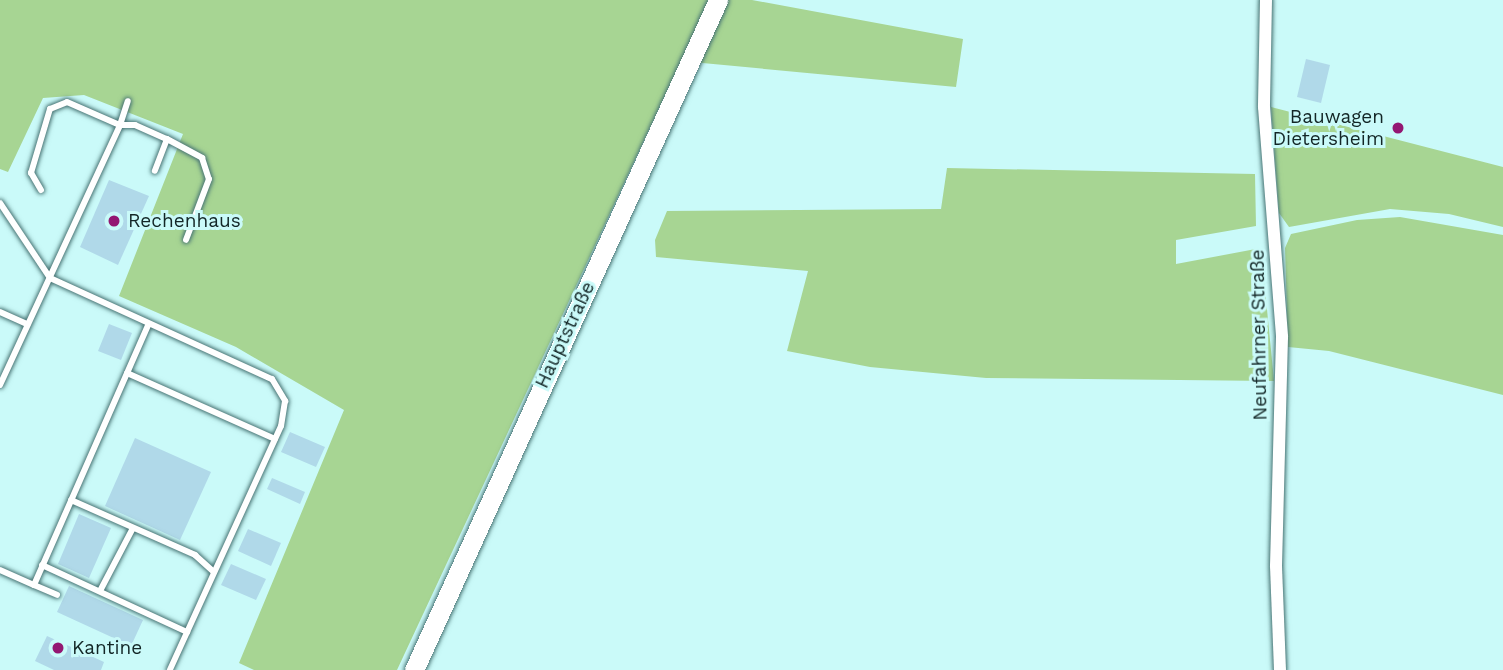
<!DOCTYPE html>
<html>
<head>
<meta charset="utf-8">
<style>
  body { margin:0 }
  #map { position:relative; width:1503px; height:670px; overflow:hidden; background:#cafaf9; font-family:"Work Sans",sans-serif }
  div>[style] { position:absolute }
  .green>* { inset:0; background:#a7d593 }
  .building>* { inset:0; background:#b0d9e9 }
  .roads { filter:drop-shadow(0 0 2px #487474) drop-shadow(0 0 2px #487474) }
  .lane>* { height:6px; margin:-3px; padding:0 3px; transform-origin:3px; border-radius:3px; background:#fff }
  .street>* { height:12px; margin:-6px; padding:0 6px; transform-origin:6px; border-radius:6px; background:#fff }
  .secondary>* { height:19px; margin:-9.5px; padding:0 9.5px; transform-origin:9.5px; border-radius:9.5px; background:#fff }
  .dots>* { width:19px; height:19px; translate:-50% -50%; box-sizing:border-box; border:4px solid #cafaf9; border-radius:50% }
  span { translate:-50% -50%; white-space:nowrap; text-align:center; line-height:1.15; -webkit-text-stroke:6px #cafaf9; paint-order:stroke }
  .poi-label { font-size:19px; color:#132626 }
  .right { translate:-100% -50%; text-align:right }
  .left { translate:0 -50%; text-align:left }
  .street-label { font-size:19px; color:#132626 }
</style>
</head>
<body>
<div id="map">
  <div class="green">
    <i style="clip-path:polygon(0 0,752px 0,963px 39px,956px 87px,681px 61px,397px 670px,254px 670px,239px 663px,344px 410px,236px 347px,119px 296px,183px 134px,84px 95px,43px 98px,8px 172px,0 169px)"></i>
    <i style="clip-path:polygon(1271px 107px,1503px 167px,1503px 227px,1449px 214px,1390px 209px,1289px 227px,1279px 213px)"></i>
    <i style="clip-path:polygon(947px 168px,1255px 174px,1256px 226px,1176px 240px,1176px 264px,1261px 248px,1274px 381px,986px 378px,870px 367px,787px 351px,808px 271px,656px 257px,655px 240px,667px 211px,941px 209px)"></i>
    <i style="clip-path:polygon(1400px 217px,1503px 235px,1503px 395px,1329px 351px,1288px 347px,1285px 248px,1291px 234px,1357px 220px)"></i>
  </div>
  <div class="building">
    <i style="clip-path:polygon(1306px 59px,1330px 65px,1321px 103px,1297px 97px)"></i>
    <i style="clip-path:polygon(109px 180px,149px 196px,118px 265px,80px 247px)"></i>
    <i style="clip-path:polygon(109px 324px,132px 333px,121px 360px,98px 351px)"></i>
    <i style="clip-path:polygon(290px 432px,325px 447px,316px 467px,281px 452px)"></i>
    <i style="clip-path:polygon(135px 438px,211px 472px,180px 540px,105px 506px)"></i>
    <i style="clip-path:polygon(272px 478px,305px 492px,300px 504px,267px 489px)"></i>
    <i style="clip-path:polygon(79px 514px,111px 528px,89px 578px,58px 564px)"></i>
    <i style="clip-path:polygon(248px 529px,281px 543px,271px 566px,238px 551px)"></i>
    <i style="clip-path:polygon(231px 564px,266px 579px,256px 600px,221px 585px)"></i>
    <i style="clip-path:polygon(69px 586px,143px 620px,131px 646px,57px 612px)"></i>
    <i style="clip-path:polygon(47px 636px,104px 662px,101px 670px,54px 670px,35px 661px)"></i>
  </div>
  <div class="roads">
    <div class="lane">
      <i style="left:167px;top:139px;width:40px;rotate:28deg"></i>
      <i style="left:202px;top:158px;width:22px;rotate:72deg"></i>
      <i style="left:209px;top:179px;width:65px;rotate:110.7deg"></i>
      <i style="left:41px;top:190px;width:20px;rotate:-120deg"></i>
      <i style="left:31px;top:173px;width:67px;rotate:-73.5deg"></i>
      <i style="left:50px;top:109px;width:18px;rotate:-22deg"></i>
      <i style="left:67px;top:102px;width:58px;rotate:23.5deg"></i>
      <i style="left:120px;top:125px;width:25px;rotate:-72deg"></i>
      <i style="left:0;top:203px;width:90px;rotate:56.3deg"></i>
      <i style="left:50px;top:278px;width:244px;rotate:24.5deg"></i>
      <i style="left:272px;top:379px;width:26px;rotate:59deg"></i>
      <i style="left:285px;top:401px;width:25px;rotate:99deg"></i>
      <i style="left:281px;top:426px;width:268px;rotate:114.5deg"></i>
      <i style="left:0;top:312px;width:30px;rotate:24deg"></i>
      <i style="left:127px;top:373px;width:162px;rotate:24deg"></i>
      <i style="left:0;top:385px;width:286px;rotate:-65.2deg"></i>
      <i style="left:120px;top:125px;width:15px"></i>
      <i style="left:135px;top:125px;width:35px;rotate:24deg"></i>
      <i style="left:167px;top:139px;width:34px;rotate:111deg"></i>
      <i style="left:71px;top:500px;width:136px;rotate:23.9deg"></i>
      <i style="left:195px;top:555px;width:25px;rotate:42deg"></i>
      <i style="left:42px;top:565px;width:160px;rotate:24.8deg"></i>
      <i style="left:0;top:570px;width:37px;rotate:24deg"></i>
      <i style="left:34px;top:585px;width:284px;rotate:-66.3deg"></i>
      <i style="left:34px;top:585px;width:25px;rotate:23deg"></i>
      <i style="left:100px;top:591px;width:71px;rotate:-62.4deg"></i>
    </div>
    <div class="street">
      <i style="left:1266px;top:0;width:107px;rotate:91.1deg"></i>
      <i style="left:1264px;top:107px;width:231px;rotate:85.5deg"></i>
      <i style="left:1282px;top:337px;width:229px;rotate:91.5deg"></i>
      <i style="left:1276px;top:566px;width:104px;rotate:87.8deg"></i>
    </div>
    <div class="secondary">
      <i style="left:414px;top:670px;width:736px;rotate:-65.59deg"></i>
    </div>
  </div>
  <div class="dots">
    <i style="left:1398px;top:128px;background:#931772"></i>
    <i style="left:114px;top:221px;background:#931772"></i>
    <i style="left:58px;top:648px;background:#931772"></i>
  </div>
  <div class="poi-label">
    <span class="right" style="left:1384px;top:128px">Bauwagen<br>Dietersheim</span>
    <span class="left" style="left:128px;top:221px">Rechenhaus</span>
    <span class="left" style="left:72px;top:648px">Kantine</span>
  </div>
  <div class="street-label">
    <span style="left:565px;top:335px;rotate:-65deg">Hauptstraße</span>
    <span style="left:1259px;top:335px;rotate:-91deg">Neufahrner Straße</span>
  </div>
</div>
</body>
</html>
